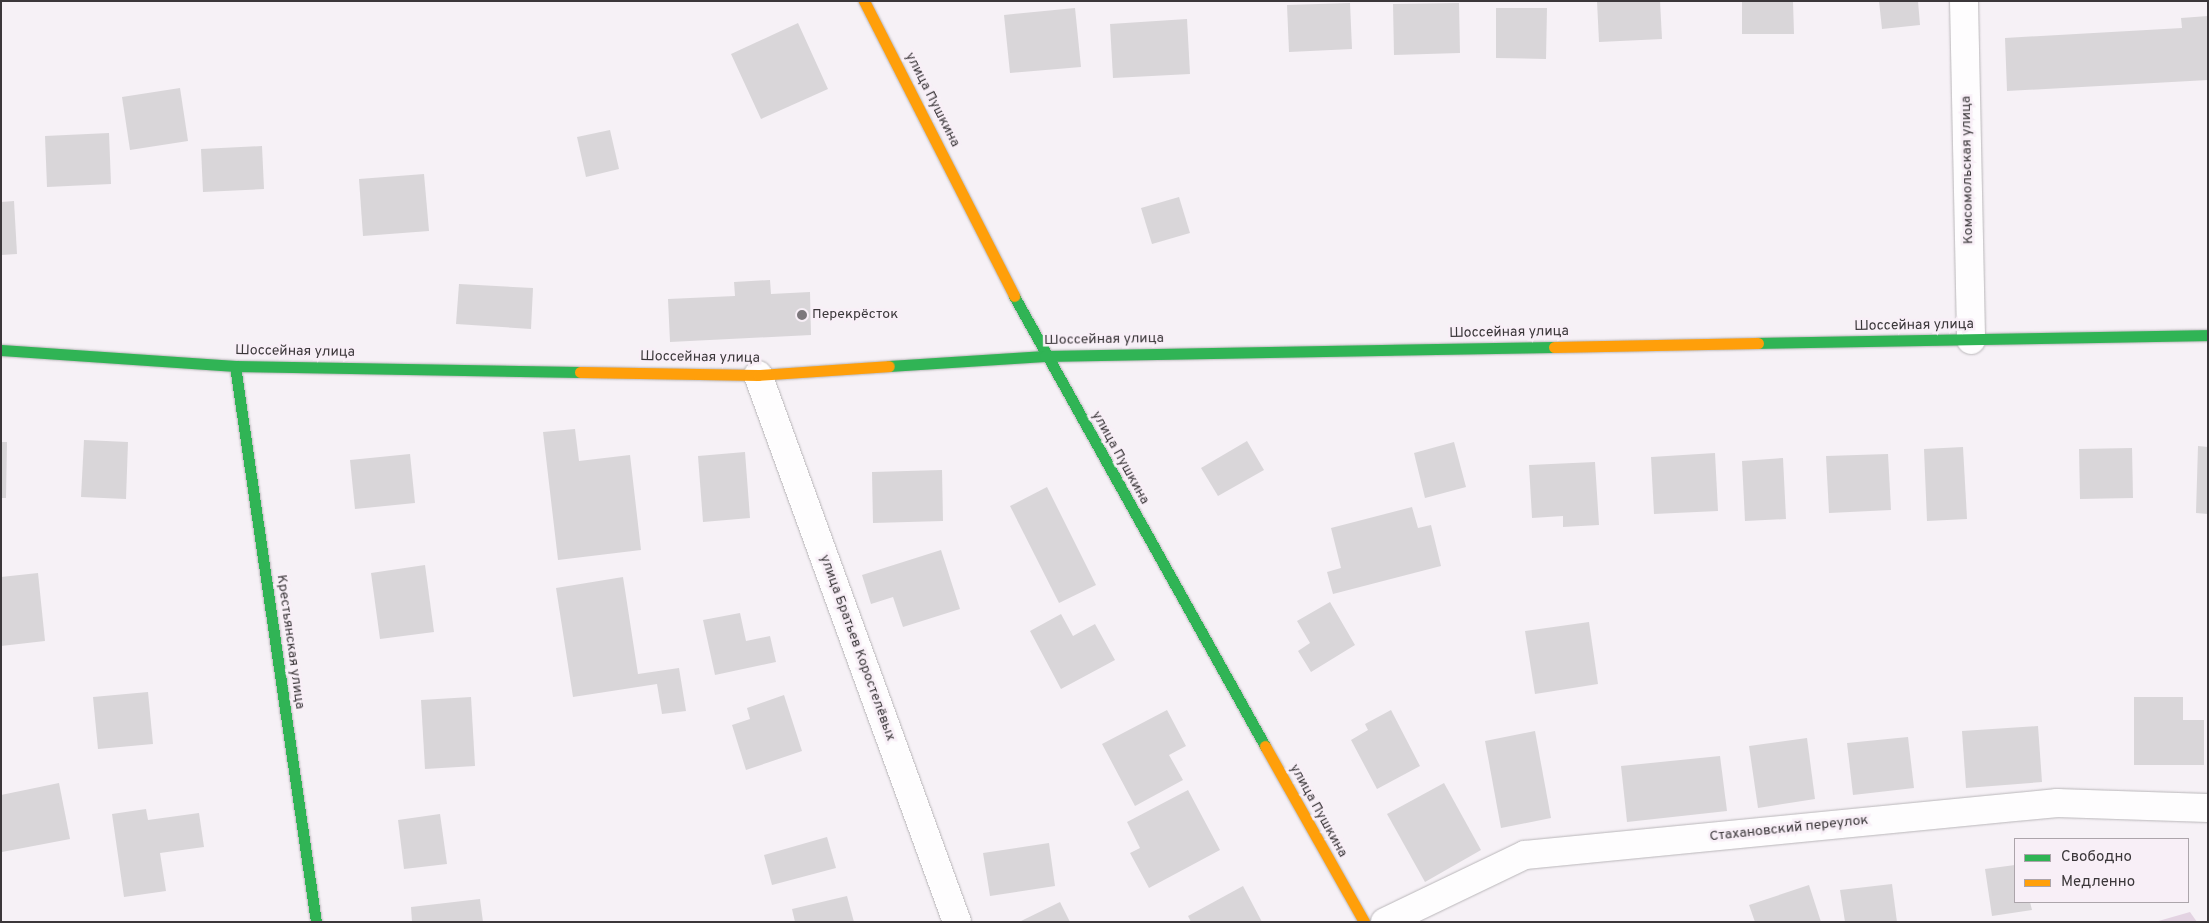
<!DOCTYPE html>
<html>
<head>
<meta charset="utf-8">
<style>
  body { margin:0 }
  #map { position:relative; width:2209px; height:923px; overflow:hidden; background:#f6f1f6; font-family:Overpass,sans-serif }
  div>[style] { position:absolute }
  .green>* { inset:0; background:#e3d3e2 }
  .building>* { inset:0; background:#d9d6d9 }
  .roads { filter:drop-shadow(0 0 1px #b9b6b9) drop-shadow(0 0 1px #b9b6b9) }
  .street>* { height:28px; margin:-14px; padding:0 14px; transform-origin:14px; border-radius:14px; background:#fefdfe }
  .fast>* { height:11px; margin:-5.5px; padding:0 5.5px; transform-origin:5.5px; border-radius:5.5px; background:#30b455 }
  .slow>* { height:11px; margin:-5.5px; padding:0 5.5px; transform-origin:5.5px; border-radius:5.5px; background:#ff9f0a }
  .dots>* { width:14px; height:14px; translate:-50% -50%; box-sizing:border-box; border:2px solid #f8eff7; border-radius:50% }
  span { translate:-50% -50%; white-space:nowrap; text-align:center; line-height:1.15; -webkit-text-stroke:5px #f8eff7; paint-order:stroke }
  .street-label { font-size:14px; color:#3b373a }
  .poi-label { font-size:14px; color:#3b373a }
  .left { translate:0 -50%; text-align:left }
  .frame { position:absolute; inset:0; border:2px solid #3b373a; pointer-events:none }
  .legend { position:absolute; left:2014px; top:838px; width:175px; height:65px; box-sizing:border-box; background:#f8eff7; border:1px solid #aca5ab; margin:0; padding:6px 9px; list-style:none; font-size:15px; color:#3b373a }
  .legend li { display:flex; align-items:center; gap:10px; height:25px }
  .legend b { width:25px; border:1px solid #aca5ab }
</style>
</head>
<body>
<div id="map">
  <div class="green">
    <i style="clip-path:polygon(2190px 912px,2197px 922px,2155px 922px)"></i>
  </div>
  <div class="building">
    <i style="clip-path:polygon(1597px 1px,1660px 1px,1662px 39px,1599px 42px)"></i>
    <i style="clip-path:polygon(1742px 1px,1793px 1px,1794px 34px,1742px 34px)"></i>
    <i style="clip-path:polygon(1879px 1px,1918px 1px,1920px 25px,1882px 29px)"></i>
    <i style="clip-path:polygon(1350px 3px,1352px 49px,1289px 52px,1287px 5px)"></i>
    <i style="clip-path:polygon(1459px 3px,1460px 53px,1394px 55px,1393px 4px)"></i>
    <i style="clip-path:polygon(1075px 8px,1081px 67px,1010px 73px,1004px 15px)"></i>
    <i style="clip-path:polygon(1496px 8px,1547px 8px,1546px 59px,1496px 58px)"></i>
    <i style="clip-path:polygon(2208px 16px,2208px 80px,2007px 91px,2005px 38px,2182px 28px,2181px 18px)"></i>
    <i style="clip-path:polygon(1187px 19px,1190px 74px,1113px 78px,1110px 24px)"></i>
    <i style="clip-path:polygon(798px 23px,828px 89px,761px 119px,731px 54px)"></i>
    <i style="clip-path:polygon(180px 88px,188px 141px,130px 150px,122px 97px)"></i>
    <i style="clip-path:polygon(610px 130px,619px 169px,586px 177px,577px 137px)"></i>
    <i style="clip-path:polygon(109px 133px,111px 184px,47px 187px,45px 136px)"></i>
    <i style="clip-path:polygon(262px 146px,264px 189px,203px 192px,201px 149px)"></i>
    <i style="clip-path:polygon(424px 174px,429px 231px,363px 236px,359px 179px)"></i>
    <i style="clip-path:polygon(1179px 197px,1190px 233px,1152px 244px,1141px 208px)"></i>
    <i style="clip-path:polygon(14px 201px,17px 254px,1px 255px,1px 202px)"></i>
    <i style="clip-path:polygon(770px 280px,771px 294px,810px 292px,811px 335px,670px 342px,668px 299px,735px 296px,734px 282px)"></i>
    <i style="clip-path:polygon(459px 284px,533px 288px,531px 329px,456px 324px)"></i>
    <i style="clip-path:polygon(575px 429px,579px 461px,630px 455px,641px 550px,558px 560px,543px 432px)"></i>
    <i style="clip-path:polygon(84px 440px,128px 442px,126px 499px,81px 497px)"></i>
    <i style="clip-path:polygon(1247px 441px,1264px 470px,1218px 496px,1201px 468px)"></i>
    <i style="clip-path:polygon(1px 442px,7px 442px,6px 498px,1px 498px)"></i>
    <i style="clip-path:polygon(1454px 442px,1466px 487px,1425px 498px,1414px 453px)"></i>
    <i style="clip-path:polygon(2198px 446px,2208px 447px,2208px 514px,2196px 513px)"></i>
    <i style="clip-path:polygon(1963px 447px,1967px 519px,1927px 521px,1924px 449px)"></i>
    <i style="clip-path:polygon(2132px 448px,2133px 498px,2080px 499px,2079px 449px)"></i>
    <i style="clip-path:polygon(745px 452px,750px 518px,703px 522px,698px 456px)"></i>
    <i style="clip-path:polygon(1715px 453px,1718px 511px,1654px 514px,1651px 457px)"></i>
    <i style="clip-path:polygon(410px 454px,415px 503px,355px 509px,350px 460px)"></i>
    <i style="clip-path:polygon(1888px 454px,1891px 510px,1829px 513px,1826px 456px)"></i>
    <i style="clip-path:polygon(1783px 458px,1786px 519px,1745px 521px,1742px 461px)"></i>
    <i style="clip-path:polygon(1595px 462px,1599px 525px,1563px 527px,1563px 516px,1532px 518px,1529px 465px)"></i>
    <i style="clip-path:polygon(942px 470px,943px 521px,873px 523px,872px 472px)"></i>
    <i style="clip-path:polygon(1047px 487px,1096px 585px,1059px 603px,1010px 506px)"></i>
    <i style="clip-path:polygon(1412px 507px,1418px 528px,1431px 525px,1441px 566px,1333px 594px,1327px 572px,1341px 568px,1331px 528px)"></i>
    <i style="clip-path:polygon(941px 550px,960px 609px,903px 627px,893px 597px,871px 604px,862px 575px)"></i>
    <i style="clip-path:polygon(425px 565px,434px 632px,380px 639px,371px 573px)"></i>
    <i style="clip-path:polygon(38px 573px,45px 641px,1px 646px,1px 577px)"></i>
    <i style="clip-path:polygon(623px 577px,638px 674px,679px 668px,686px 711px,662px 714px,657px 684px,573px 697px,556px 588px)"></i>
    <i style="clip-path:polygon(1330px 602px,1355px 645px,1311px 672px,1298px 651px,1310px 643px,1297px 621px)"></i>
    <i style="clip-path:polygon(740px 613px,746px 641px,770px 636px,776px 662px,715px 675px,703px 620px)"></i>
    <i style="clip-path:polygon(1061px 614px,1073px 636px,1095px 624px,1115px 660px,1061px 689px,1030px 631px)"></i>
    <i style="clip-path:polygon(1589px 622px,1598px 684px,1535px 694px,1525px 631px)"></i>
    <i style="clip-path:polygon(148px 692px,153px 744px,98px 749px,93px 697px)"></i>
    <i style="clip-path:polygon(784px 695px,802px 751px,746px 770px,732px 725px,750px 719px,747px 708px)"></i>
    <i style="clip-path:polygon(471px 697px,475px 766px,425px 769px,421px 700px)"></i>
    <i style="clip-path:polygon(2134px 697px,2183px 697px,2183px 720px,2204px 720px,2204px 765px,2134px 765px)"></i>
    <i style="clip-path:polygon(1167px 710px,1186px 746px,1169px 755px,1183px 780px,1135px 806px,1102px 744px)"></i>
    <i style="clip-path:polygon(1391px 710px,1420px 766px,1377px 789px,1351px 740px,1368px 730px,1365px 724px)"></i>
    <i style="clip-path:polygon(2038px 726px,2042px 782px,1966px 788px,1962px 731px)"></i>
    <i style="clip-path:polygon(1535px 731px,1551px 818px,1501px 828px,1485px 741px)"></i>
    <i style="clip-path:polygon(1908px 737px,1914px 788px,1853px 795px,1847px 743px)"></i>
    <i style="clip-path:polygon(1807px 738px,1815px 799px,1758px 808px,1749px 746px)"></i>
    <i style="clip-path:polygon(1720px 756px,1727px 811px,1627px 822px,1621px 766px)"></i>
    <i style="clip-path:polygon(59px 783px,70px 839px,2px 852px,1px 795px)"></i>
    <i style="clip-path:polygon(1444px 783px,1481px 850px,1425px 882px,1387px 814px)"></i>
    <i style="clip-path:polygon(1188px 790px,1220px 850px,1149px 888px,1130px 853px,1140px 848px,1127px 822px)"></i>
    <i style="clip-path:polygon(146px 809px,148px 820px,199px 813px,204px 847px,160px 853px,166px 891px,124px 897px,112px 814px)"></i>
    <i style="clip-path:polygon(440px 814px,447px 864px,404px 869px,398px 820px)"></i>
    <i style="clip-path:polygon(827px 837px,836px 868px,772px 885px,764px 855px)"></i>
    <i style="clip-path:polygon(1049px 843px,1055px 886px,990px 896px,983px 853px)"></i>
    <i style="clip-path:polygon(2015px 865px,2015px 902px,2030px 902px,2032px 910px,1992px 916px,1985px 869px)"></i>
    <i style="clip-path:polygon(1892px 884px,1897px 922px,1845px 922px,1840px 890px)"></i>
    <i style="clip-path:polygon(1809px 885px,1821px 922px,1755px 922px,1749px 905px)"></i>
    <i style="clip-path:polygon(1243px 886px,1262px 922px,1191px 922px,1188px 916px)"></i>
    <i style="clip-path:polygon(847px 896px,854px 922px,795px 922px,792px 909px)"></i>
    <i style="clip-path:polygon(480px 899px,483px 922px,412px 922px,411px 907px)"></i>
    <i style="clip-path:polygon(1060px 902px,1070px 922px,1019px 922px)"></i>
  </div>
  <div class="roads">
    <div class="street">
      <i style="left:1964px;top:1px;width:339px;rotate:88.8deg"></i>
      <i style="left:758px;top:375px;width:582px;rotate:70.01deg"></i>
      <i style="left:1385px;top:922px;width:155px;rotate:-25.6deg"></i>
      <i style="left:1525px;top:855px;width:535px;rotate:-5.58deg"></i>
      <i style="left:2057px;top:803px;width:151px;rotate:1.9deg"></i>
    </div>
    <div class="fast">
      <i style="left:1014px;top:296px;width:515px;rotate:60.85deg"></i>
      <i style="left:1758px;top:343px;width:450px;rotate:-1deg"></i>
      <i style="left:1px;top:350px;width:235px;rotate:3.9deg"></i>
      <i style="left:235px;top:366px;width:345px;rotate:1deg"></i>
      <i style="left:235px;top:366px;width:562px;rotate:81.71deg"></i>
      <i style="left:889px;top:366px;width:156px;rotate:-3.7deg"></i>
      <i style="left:1045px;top:356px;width:509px;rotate:-1.01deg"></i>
    </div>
    <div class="slow">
      <i style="left:864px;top:1px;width:331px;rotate:63deg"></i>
      <i style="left:1554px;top:347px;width:204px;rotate:-1.1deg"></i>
      <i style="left:580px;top:372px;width:178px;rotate:1deg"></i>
      <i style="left:758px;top:375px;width:131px;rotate:-3.9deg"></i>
      <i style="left:1265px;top:746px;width:202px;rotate:60.6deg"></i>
    </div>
  </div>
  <div class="dots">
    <i style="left:802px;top:315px;background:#7c787c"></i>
  </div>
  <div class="street-label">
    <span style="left:932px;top:100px;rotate:63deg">улица Пушкина</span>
    <span style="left:1968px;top:170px;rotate:-91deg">Комсомольская улица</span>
    <span style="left:1914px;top:326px;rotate:-1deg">Шоссейная улица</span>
    <span style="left:1509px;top:333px;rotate:-1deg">Шоссейная улица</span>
    <span style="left:1104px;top:340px;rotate:-1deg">Шоссейная улица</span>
    <span style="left:295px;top:352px;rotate:1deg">Шоссейная улица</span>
    <span style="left:700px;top:358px;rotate:1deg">Шоссейная улица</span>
    <span style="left:1120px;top:458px;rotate:61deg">улица Пушкина</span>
    <span style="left:290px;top:642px;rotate:82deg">Крестьянская улица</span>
    <span style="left:857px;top:648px;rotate:70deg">улица Братьев Коростелёвых</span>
    <span style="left:1318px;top:811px;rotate:61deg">улица Пушкина</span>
    <span style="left:1789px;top:829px;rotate:-6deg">Стахановский переулок</span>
  </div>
  <div class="poi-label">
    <span class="left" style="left:812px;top:315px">Перекрёсток</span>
  </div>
  <div class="frame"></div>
  <ul class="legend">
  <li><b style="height:6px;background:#30b455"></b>Свободно</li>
  <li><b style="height:6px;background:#ff9f0a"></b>Медленно</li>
  </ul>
</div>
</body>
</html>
